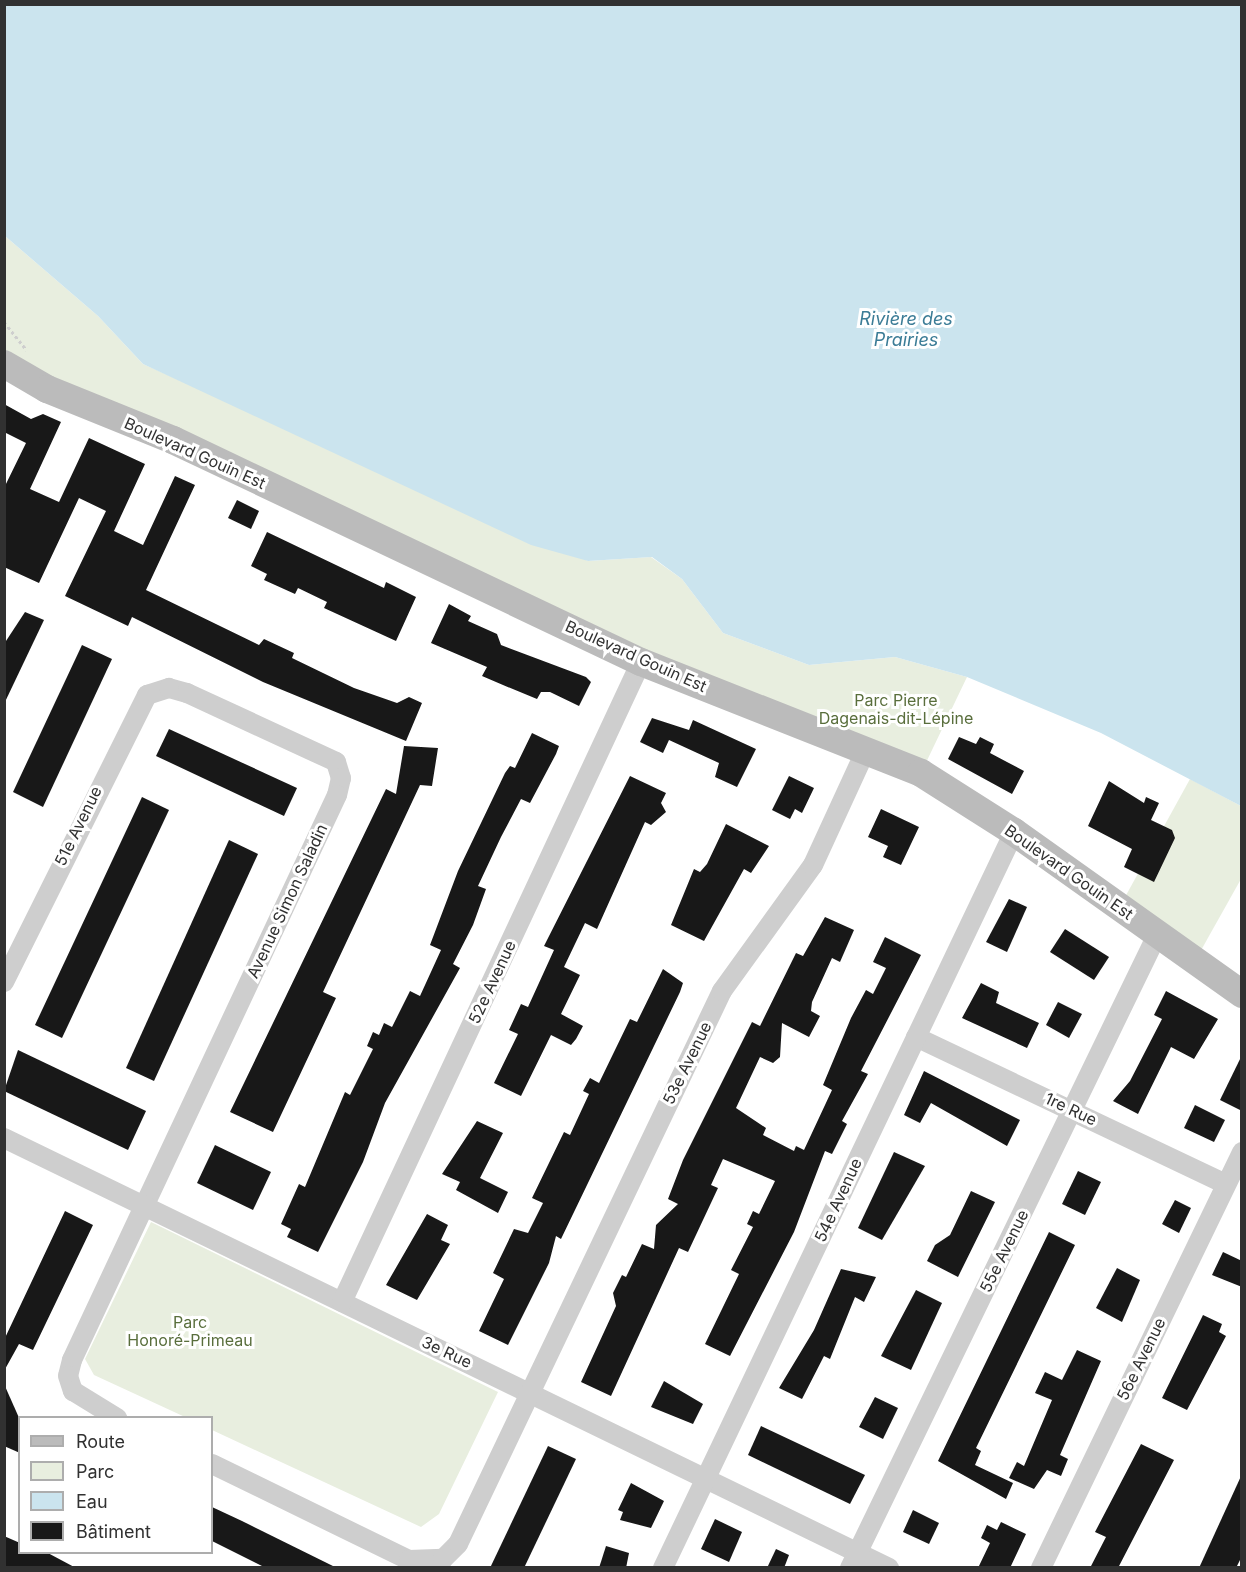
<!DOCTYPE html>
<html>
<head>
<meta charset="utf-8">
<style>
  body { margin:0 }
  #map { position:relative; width:1246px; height:1572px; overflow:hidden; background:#fff; font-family:Inter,sans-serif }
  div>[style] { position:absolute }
  .green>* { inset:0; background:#e8eedf }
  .water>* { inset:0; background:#cbe4ee }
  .building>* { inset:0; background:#181818 }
  .path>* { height:3px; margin-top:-1.5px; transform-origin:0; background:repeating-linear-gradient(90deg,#cecece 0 3px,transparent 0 6px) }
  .street>* { height:20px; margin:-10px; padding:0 10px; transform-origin:10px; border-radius:10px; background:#cecece }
  .secondary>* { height:28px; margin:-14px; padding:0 14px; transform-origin:14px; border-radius:14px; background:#bbb }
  span { translate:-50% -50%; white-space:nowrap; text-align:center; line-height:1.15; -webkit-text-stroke:6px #fff; paint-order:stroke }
  .street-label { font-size:16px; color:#313131 }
  .park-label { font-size:16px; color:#596e3c }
  .water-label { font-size:18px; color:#3b7c96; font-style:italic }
  .frame { position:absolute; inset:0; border:6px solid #313131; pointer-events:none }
  .legend { position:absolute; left:18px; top:1416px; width:195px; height:138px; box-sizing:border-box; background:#fff; border:2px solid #adadad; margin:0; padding:8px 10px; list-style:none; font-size:18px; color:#313131 }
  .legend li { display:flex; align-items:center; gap:12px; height:30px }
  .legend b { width:30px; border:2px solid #adadad }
</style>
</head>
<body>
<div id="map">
  <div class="green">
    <i style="clip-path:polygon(5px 236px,98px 316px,143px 364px,588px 561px,651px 557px,682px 579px,723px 633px,809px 665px,895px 657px,967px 677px,921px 773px,5px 364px)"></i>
    <i style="clip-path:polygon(1190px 779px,1241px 806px,1241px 879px,1195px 961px,1119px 908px)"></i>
    <i style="clip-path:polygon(151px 1222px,498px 1392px,439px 1514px,421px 1527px,212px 1430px,212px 1418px,185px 1417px,94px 1375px,85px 1359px)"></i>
  </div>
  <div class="water">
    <i style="clip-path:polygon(5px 4px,1241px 5px,1241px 806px,1101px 733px,967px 677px,895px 657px,809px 665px,723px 633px,682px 579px,652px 557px,588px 561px,531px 545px,143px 364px,98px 316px,5px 236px)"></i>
  </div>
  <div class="building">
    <i style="clip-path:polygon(4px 404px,31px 419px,43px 414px,61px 422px,30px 489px,59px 502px,89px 438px,145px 464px,114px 531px,143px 545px,175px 476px,195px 485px,146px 590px,259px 645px,264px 639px,294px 653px,292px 658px,354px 688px,397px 703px,409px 697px,422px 703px,406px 741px,263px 682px,132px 617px,128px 626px,65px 596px,106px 511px,79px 498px,39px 583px,4px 567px,4px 488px,26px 443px,4px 432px)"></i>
    <i style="clip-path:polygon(237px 500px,259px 511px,251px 529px,228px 518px)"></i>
    <i style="clip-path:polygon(267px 532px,384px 588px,386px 582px,416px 597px,396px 641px,324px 608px,327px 602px,298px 588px,295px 594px,264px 580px,267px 574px,251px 566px)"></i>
    <i style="clip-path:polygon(449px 604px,471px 616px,468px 621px,497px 634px,501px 645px,586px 677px,591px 682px,579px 706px,550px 692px,541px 692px,537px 699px,503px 685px,482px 676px,487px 667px,431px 643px)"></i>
    <i style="clip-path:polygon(25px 612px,44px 620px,4px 704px,4px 644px)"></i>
    <i style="clip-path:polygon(82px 645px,112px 659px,43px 807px,13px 792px)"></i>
    <i style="clip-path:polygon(652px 718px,689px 730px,693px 720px,756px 749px,737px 787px,715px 777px,719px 763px,669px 740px,663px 753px,640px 742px)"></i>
    <i style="clip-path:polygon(169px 729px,297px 788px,284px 816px,156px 756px)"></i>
    <i style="clip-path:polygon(532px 733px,559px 746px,556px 754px,530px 803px,521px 799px,501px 837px,478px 886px,486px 889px,473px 925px,453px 964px,460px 968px,385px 1103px,363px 1162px,318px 1252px,287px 1237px,291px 1229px,281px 1224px,299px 1184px,305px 1187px,345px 1092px,350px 1095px,373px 1049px,367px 1046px,373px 1032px,379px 1035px,384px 1023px,392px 1027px,410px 991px,420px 996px,441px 950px,430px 945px,458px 871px,505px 773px,510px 766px,515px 768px)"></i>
    <i style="clip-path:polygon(959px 737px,976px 744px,980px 737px,994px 744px,990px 753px,1024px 771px,1012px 794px,948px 759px)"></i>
    <i style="clip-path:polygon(404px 746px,438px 748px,432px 786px,420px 785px,323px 992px,336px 998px,273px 1132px,230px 1112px,386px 789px,396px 794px)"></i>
    <i style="clip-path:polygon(630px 776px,666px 793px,661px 803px,666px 812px,651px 825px,645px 822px,597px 929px,585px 923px,564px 967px,580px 975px,561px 1014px,583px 1026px,576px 1039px,571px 1045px,551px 1035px,521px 1096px,494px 1083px,518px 1034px,509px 1030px,521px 1004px,528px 1007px,554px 950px,544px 946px)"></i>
    <i style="clip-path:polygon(789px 776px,814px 788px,802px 813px,795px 809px,790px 819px,772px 810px)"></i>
    <i style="clip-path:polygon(1109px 781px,1144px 803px,1146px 797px,1159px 803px,1151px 820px,1172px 830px,1175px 838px,1154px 882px,1124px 867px,1132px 849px,1088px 826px)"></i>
    <i style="clip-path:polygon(142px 797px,169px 810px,62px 1038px,35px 1025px)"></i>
    <i style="clip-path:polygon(881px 809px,919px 827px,901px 865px,883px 857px,888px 846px,868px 837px)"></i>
    <i style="clip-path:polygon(726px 824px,769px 846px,751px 873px,744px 869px,704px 941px,671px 925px,694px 869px,700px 872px,707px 864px)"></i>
    <i style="clip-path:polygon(229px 840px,258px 854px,154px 1081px,126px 1068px)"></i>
    <i style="clip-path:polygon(1009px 899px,1027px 907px,1007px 952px,986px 942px)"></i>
    <i style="clip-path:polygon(825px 917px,854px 930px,840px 962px,832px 958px,812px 1002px,811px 1011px,820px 1016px,809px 1037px,782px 1023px,780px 1057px,773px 1063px,760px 1057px,736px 1108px,766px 1128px,763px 1135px,794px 1151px,796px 1146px,804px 1150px,832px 1090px,823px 1085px,851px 1018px,866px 990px,873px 994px,886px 968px,873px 962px,885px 937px,921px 955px,861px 1071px,868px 1074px,842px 1121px,847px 1124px,832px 1154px,825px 1151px,794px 1232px,730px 1356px,705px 1344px,739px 1274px,731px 1270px,753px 1227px,747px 1224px,753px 1211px,759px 1214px,775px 1181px,723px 1159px,711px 1185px,718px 1188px,688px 1252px,679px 1248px,611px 1396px,581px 1382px,616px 1306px,613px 1293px,622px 1275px,626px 1277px,642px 1244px,654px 1249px,656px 1225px,678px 1204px,668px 1199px,683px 1160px,752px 1022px,760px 1026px,796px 953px,803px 956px)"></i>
    <i style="clip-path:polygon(1065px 929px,1109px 957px,1094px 980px,1050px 952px)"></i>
    <i style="clip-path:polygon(663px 969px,683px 983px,680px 992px,561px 1239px,556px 1236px,549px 1263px,508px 1345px,479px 1331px,504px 1279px,493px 1273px,514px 1229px,528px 1233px,543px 1203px,532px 1198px,564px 1132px,570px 1135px,589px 1094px,583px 1091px,590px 1078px,599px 1083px,630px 1019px,637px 1022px)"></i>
    <i style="clip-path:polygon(981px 983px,999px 992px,996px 1003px,1039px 1023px,1027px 1048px,962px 1018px)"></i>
    <i style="clip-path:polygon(1166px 991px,1218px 1019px,1194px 1059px,1171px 1047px,1138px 1114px,1113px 1101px,1130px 1081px,1162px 1019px,1154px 1015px)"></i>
    <i style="clip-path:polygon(1058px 1002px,1082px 1014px,1069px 1038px,1046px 1025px)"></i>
    <i style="clip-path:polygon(18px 1050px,146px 1111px,128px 1150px,4px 1091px)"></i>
    <i style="clip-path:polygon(1242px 1055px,1242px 1111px,1220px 1100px)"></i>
    <i style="clip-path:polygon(924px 1071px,1020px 1120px,1007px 1146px,931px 1103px,920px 1123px,904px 1115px)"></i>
    <i style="clip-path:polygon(1195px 1105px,1225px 1120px,1214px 1142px,1184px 1128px)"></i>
    <i style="clip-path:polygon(477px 1121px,503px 1133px,480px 1178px,508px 1192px,498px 1213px,456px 1190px,460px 1182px,442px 1174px)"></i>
    <i style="clip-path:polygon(215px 1145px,271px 1172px,253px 1210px,197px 1183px)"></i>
    <i style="clip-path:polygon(894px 1152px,925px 1166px,882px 1240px,858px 1228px)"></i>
    <i style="clip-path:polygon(1078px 1171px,1101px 1182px,1085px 1215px,1062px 1204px)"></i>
    <i style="clip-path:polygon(971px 1191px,995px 1202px,958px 1277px,927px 1261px,935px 1245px,950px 1235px)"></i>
    <i style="clip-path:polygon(1175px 1200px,1191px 1208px,1179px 1233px,1162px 1224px)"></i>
    <i style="clip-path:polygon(65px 1211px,93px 1225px,33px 1350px,19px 1344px,4px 1371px,4px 1340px)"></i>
    <i style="clip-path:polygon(427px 1214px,448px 1225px,441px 1240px,450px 1244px,417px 1300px,386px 1285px)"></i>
    <i style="clip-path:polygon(1049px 1232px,1075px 1245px,976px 1448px,981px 1451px,975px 1465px,1013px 1483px,1006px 1499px,938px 1461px)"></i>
    <i style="clip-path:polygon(1223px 1252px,1242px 1261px,1242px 1287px,1212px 1275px)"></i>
    <i style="clip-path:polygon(1117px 1268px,1140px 1280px,1122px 1322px,1096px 1308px)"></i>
    <i style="clip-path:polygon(841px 1269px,876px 1277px,864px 1302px,855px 1297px,830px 1359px,824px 1356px,802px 1399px,779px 1388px,814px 1330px)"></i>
    <i style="clip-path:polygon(916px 1290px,942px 1303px,911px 1370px,881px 1356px)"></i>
    <i style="clip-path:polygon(1203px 1315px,1222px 1324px,1219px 1332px,1226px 1336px,1187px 1410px,1162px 1398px)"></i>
    <i style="clip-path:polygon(1077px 1350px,1101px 1361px,1060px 1455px,1068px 1459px,1061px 1476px,1047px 1470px,1034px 1489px,1009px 1478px,1017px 1462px,1024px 1466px,1052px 1400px,1035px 1393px,1045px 1372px,1062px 1380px)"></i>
    <i style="clip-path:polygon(664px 1381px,703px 1404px,693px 1424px,651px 1407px)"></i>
    <i style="clip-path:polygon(4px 1384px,20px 1420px,20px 1453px,4px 1446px)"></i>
    <i style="clip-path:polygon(875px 1397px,898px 1408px,883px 1439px,859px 1427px)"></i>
    <i style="clip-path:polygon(761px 1426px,865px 1475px,850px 1504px,748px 1455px)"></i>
    <i style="clip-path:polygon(1141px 1444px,1174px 1460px,1118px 1568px,1090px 1568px,1106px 1537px,1095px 1532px)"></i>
    <i style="clip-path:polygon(548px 1446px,576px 1459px,524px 1568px,490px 1568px)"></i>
    <i style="clip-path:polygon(1242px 1474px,1242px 1556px,1236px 1568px,1199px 1568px)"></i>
    <i style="clip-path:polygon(631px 1483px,664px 1501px,651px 1528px,620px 1520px,623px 1512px,618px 1510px)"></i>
    <i style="clip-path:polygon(212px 1507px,242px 1521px,337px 1568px,266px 1568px,212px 1541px)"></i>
    <i style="clip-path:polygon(913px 1510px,939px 1523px,929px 1544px,903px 1532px)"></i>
    <i style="clip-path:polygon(715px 1519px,742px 1532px,729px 1562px,701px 1549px)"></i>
    <i style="clip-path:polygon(1001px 1522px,1026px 1534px,1010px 1568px,978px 1568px,990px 1543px,981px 1538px,987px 1525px,997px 1530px)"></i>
    <i style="clip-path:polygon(4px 1536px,20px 1543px,20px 1552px,46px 1552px,76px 1568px,4px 1568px)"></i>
    <i style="clip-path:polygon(606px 1546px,629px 1553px,626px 1568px,599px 1568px)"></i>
    <i style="clip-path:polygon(776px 1549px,789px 1555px,784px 1568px,767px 1568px)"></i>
  </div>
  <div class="path">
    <i style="left:4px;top:322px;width:36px;rotate:51deg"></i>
  </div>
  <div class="street">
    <i style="left:4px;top:982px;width:321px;rotate:-63.5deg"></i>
    <i style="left:147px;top:695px;width:23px;rotate:-18deg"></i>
    <i style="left:169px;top:688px;width:19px;rotate:16deg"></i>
    <i style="left:187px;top:693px;width:164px;rotate:24.8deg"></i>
    <i style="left:336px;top:762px;width:17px;rotate:73deg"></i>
    <i style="left:341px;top:778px;width:17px;rotate:103deg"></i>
    <i style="left:337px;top:795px;width:624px;rotate:115.13deg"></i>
    <i style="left:72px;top:1360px;width:16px;rotate:104deg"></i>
    <i style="left:68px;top:1376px;width:16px;rotate:72deg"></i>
    <i style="left:73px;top:1391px;width:52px;rotate:31.5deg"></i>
    <i style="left:916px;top:1037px;width:343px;rotate:25.4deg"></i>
    <i style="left:4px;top:1138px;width:984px;rotate:25.91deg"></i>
    <i style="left:342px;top:1302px;width:706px;rotate:-64.96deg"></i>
    <i style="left:212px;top:1464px;width:219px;rotate:26deg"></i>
    <i style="left:409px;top:1560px;width:34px;rotate:-2deg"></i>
    <i style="left:443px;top:1559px;width:21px;rotate:-45deg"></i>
    <i style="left:458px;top:1544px;width:613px;rotate:-64.48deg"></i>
    <i style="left:722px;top:991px;width:155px;rotate:-54.2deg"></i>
    <i style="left:813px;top:865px;width:127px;rotate:-65.3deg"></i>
    <i style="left:663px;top:1568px;width:815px;rotate:-64.5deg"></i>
    <i style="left:850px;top:1568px;width:704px;rotate:-64.13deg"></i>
    <i style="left:1041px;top:1568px;width:462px;rotate:-64.2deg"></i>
  </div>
  <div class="secondary">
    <i style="left:4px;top:364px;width:50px;rotate:30.2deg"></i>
    <i style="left:47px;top:389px;width:136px;rotate:22deg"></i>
    <i style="left:173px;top:440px;width:518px;rotate:25.38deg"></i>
    <i style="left:641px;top:662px;width:301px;rotate:21.6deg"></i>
    <i style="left:921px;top:773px;width:110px;rotate:32.4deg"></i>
    <i style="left:1014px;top:832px;width:280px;rotate:35.4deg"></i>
  </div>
  <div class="street-label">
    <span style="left:195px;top:453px;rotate:24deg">Boulevard Gouin Est</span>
    <span style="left:636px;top:656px;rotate:24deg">Boulevard Gouin Est</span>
    <span style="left:78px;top:826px;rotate:-64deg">51e Avenue</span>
    <span style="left:1069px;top:872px;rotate:35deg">Boulevard Gouin Est</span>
    <span style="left:287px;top:901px;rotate:-65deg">Avenue Simon Saladin</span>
    <span style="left:492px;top:982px;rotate:-65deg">52e Avenue</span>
    <span style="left:687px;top:1063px;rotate:-64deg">53e Avenue</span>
    <span style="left:1071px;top:1109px;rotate:25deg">1re Rue</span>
    <span style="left:838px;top:1200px;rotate:-65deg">54e Avenue</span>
    <span style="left:1004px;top:1251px;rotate:-64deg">55e Avenue</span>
    <span style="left:447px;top:1352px;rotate:25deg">3e Rue</span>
    <span style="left:1141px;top:1359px;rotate:-64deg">56e Avenue</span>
  </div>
  <div class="park-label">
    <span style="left:896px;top:709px">Parc Pierre<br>Dagenais-dit-Lépine</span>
    <span style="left:190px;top:1331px">Parc<br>Honoré-Primeau</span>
  </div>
  <div class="water-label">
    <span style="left:906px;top:330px">Rivière des<br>Prairies</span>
  </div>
  <div class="frame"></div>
  <ul class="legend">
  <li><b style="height:8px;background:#bbb"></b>Route</li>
  <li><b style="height:16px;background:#e8eedf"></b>Parc</li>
  <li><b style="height:16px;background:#cbe4ee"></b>Eau</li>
  <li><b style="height:16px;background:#181818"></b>Bâtiment</li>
  </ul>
</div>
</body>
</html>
